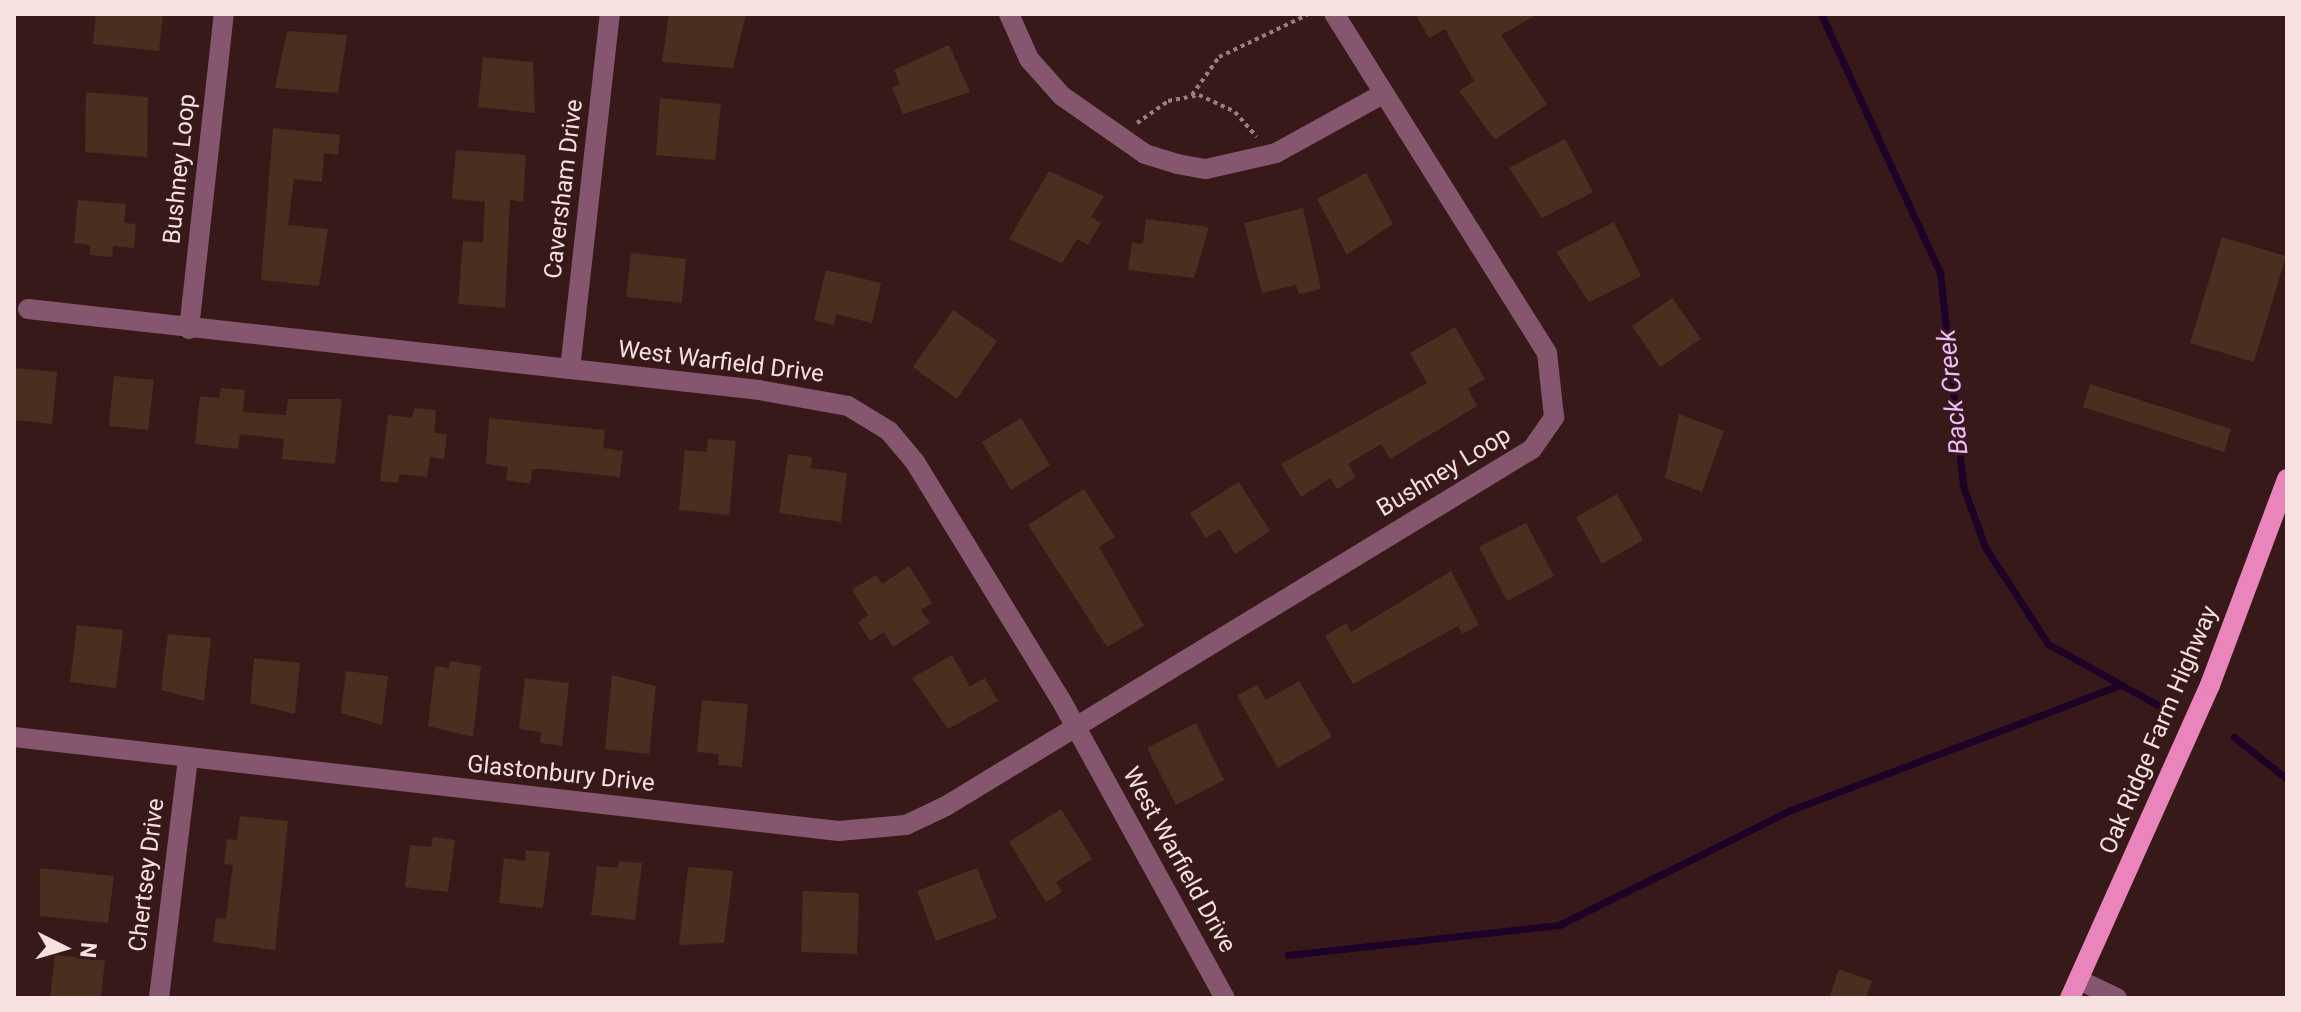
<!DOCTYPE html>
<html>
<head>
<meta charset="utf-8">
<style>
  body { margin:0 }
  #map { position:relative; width:2301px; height:1012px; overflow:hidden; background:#37191a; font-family:Roboto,sans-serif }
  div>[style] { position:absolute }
  .stream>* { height:7px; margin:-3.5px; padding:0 3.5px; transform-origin:3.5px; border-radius:3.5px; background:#1d0127 }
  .building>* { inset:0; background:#492f1f }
  .path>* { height:4px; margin-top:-2px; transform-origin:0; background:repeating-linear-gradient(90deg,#998080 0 4px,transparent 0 8px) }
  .street>* { height:20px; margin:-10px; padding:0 10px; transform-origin:10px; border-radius:10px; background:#86566e }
  .primary>* { height:20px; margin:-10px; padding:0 10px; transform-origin:10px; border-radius:10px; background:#e985ba }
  span { translate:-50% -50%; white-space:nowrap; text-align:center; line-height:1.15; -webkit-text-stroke:6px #37191a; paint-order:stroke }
  .street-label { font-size:24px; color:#f6e1e0 }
  .water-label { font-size:26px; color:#edbcff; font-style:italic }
  .frame { position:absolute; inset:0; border:16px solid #f6e1e0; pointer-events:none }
  .north { position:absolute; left:24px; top:908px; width:80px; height:80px; -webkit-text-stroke:6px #37191a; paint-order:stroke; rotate:95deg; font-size:22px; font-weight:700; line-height:32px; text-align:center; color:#f6e1e0 }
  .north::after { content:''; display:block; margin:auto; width:28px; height:36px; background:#f6e1e0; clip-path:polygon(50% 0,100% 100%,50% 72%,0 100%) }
</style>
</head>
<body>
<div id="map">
  <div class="stream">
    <i style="left:1821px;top:14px;width:285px;rotate:65.3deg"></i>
    <i style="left:1940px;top:273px;width:214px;rotate:83.8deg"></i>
    <i style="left:1963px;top:486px;width:65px;rotate:70.2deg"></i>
    <i style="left:1985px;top:547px;width:116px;rotate:57deg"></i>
    <i style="left:2048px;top:644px;width:129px;rotate:29.1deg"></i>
    <i style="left:2234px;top:737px;width:68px;rotate:38.4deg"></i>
    <i style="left:1288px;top:955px;width:273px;rotate:-6.3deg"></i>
    <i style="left:1559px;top:925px;width:259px;rotate:-26.4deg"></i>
    <i style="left:1791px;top:810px;width:349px;rotate:-20.8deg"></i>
  </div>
  <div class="building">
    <i style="clip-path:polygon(96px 14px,163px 14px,159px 51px,93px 44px)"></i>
    <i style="clip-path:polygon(669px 14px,746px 14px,733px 68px,662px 62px)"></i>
    <i style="clip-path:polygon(1415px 14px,1538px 14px,1501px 35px,1547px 104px,1495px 140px,1459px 91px,1474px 81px,1445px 29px,1429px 38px)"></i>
    <i style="clip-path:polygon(287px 31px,347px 35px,338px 93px,275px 88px)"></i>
    <i style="clip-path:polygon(949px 45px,970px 92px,903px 114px,892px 88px,900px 84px,894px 70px)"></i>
    <i style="clip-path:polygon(483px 57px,533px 62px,535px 113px,478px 107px)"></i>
    <i style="clip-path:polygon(86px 92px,148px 97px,147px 157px,85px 152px)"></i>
    <i style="clip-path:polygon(660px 98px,721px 104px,715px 160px,656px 155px)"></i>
    <i style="clip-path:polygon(273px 128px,340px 135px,338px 155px,324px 153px,322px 182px,294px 179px,288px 225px,328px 229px,319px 286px,261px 280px)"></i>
    <i style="clip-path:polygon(1565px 139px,1593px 192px,1542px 218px,1509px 168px)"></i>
    <i style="clip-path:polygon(456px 150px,526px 155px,523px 202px,510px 200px,505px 308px,458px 304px,463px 241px,483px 243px,485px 202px,452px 199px)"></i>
    <i style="clip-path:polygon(1049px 171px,1104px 196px,1091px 217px,1101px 223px,1088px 245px,1077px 239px,1062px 263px,1009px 239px)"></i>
    <i style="clip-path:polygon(1366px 173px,1393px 224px,1347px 255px,1317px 199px)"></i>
    <i style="clip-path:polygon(78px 200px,126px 204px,124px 223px,136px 224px,134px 248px,113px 246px,112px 257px,90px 255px,90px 245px,74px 243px)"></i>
    <i style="clip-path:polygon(1303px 208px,1321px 289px,1299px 294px,1296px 285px,1262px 293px,1244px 223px)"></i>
    <i style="clip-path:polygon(1146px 219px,1209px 227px,1194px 278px,1128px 270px,1132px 243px,1143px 244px)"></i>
    <i style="clip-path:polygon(1614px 222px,1641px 276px,1589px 302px,1556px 252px)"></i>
    <i style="clip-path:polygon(2222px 237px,2286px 256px,2254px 362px,2190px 343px)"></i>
    <i style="clip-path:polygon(631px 253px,686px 259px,682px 303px,626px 297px)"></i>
    <i style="clip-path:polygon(826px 270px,881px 283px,872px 323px,836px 314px,834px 325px,814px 320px)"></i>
    <i style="clip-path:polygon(1672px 298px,1701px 339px,1660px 367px,1632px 326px)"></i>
    <i style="clip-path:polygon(953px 310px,997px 341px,957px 399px,913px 367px)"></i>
    <i style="clip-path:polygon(1455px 327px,1485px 379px,1468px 389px,1477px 406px,1390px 459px,1381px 444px,1348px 464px,1356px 477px,1337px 489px,1330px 478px,1301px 497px,1281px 464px,1427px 383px,1410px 353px)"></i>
    <i style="clip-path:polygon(14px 368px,57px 372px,52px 424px,14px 420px)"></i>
    <i style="clip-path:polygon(114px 376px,154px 380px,148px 430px,109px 426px)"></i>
    <i style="clip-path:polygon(2090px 384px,2231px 429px,2224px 452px,2083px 407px)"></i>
    <i style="clip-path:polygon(221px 388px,245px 390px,243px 412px,286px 415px,288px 399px,342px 399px,335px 464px,282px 459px,284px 439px,240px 434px,238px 449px,195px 444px,200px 396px,219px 398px)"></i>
    <i style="clip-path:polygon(414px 408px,436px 410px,434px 433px,447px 434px,444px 459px,430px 457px,427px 477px,399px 474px,398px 483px,380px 481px,388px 415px,412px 418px)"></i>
    <i style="clip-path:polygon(1679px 414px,1724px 431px,1702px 492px,1665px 478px)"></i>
    <i style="clip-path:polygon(489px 418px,605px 430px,603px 448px,623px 451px,620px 477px,546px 469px,532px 469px,530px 484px,506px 480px,508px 467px,486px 464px)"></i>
    <i style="clip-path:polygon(1021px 418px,1050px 465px,1011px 490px,982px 442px)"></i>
    <i style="clip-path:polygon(708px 439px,736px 441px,729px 515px,679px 510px,685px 450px,707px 452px)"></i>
    <i style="clip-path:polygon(788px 454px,812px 457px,811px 468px,847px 473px,841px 522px,779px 513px)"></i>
    <i style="clip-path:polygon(1239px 482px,1270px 531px,1235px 554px,1220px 529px,1206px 538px,1190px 513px)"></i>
    <i style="clip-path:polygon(1084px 489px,1115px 537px,1099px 547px,1144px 626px,1107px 647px,1028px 525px)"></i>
    <i style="clip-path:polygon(1617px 494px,1643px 540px,1602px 564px,1576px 517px)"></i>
    <i style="clip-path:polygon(1526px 523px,1554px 576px,1507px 601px,1479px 547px)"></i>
    <i style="clip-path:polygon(909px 566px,932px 603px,921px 610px,930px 623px,893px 647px,884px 632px,870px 641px,858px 622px,868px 615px,852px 590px,876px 575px,882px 584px)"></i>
    <i style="clip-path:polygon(1451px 571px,1479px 625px,1462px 634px,1458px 626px,1353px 684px,1325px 636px,1346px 623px,1351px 632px)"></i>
    <i style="clip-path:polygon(77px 625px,123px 630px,116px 688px,70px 682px)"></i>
    <i style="clip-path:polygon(168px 634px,211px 638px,204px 701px,161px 690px)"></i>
    <i style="clip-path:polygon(952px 655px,970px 687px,985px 678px,998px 701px,948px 729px,912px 678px)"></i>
    <i style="clip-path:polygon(254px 658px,300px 663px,295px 714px,250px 703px)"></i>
    <i style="clip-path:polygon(450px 661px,481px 666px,473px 737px,428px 726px,435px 666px,449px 668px)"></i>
    <i style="clip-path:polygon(346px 671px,388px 676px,382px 725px,341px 713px)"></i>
    <i style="clip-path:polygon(612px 675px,656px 686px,649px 754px,605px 749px)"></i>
    <i style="clip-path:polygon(525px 678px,569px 683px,562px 746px,540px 743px,541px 732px,519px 729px)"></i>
    <i style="clip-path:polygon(1299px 681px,1332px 737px,1278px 768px,1237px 696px,1257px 684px,1266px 700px)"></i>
    <i style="clip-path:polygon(702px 700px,748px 704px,742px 767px,718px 765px,719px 754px,697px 752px)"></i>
    <i style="clip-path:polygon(1196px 723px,1224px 780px,1176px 805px,1147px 748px)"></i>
    <i style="clip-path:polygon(1061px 809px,1092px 859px,1056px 882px,1062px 892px,1046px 902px,1009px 842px)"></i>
    <i style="clip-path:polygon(240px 816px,288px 821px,275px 950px,213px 942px,216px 918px,226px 919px,233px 865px,224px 864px,227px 839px,237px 840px)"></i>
    <i style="clip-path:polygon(433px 837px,455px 840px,448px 892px,405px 887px,410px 845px,431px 847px)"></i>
    <i style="clip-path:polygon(526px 850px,550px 852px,543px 908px,499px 903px,504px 858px,525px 861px)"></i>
    <i style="clip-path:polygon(619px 861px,642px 863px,635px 920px,591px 915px,597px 866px,618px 868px)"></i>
    <i style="clip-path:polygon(688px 867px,733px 871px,724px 943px,679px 945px)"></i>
    <i style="clip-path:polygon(40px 868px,114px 876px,108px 923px,40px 916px)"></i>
    <i style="clip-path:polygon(977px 868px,997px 918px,936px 941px,917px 891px)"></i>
    <i style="clip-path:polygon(803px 891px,859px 893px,857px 954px,801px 952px)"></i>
    <i style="clip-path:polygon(55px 955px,105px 960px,101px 998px,50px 998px)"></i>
    <i style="clip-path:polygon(1839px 969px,1872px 981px,1866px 998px,1829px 998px)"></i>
  </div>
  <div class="path">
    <i style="left:1192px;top:95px;width:47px;rotate:-54.6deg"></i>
    <i style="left:1219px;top:57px;width:98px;rotate:-25.5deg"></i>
    <i style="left:1137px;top:123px;width:38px;rotate:-35deg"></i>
    <i style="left:1168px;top:101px;width:32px;rotate:-11deg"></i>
    <i style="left:1199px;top:95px;width:40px;rotate:25deg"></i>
    <i style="left:1235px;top:112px;width:33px;rotate:49deg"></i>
  </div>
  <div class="street">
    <i style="left:1009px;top:14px;width:49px;rotate:66deg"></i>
    <i style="left:1029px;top:59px;width:50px;rotate:48.3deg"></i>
    <i style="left:1062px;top:96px;width:101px;rotate:34.9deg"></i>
    <i style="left:1145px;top:154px;width:34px;rotate:17deg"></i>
    <i style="left:1177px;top:164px;width:29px;rotate:10deg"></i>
    <i style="left:1206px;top:169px;width:72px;rotate:-12.9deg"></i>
    <i style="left:1276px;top:153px;width:122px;rotate:-28.9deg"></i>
    <i style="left:28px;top:309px;width:735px;rotate:6.32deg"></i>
    <i style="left:759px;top:390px;width:90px;rotate:10.2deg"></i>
    <i style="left:848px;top:406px;width:48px;rotate:31.4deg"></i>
    <i style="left:889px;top:431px;width:40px;rotate:50deg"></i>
    <i style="left:915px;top:462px;width:279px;rotate:58.5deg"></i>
    <i style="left:1061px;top:700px;width:340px;rotate:61.2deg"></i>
    <i style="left:189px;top:329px;width:317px;rotate:-83.7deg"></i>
    <i style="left:570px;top:369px;width:357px;rotate:-83.6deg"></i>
    <i style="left:14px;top:737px;width:830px;rotate:6.5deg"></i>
    <i style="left:839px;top:831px;width:67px;rotate:-5.1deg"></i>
    <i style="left:906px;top:825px;width:44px;rotate:-25.4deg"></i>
    <i style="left:946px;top:806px;width:686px;rotate:-31.35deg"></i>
    <i style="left:1532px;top:449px;width:39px;rotate:-55deg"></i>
    <i style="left:1554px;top:417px;width:64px;rotate:-96.2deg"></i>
    <i style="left:1547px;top:353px;width:400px;rotate:-122.1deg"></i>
    <i style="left:2079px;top:980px;width:42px;rotate:25.3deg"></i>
    <i style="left:159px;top:998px;width:241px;rotate:-83.1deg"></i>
  </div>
  <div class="primary">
    <i style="left:2070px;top:998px;width:343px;rotate:-65.9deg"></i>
    <i style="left:2210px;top:685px;width:220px;rotate:-69.5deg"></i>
  </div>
  <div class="street-label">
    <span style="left:180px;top:169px;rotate:-84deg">Bushney Loop</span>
    <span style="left:564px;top:189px;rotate:-83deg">Caversham Drive</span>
    <span style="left:721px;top:362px;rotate:7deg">West Warfield Drive</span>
    <span style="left:1444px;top:472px;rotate:-31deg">Bushney Loop</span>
    <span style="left:2159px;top:730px;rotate:-67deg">Oak Ridge Farm Highway</span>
    <span style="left:561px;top:774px;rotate:6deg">Glastonbury Drive</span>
    <span style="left:1179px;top:860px;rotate:61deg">West Warfield Drive</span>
    <span style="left:147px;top:875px;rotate:-83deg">Chertsey Drive</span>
  </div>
  <div class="water-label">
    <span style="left:1953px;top:392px;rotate:-96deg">Back Creek</span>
  </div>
  <div class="frame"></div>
  <div class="north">N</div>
</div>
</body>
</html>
